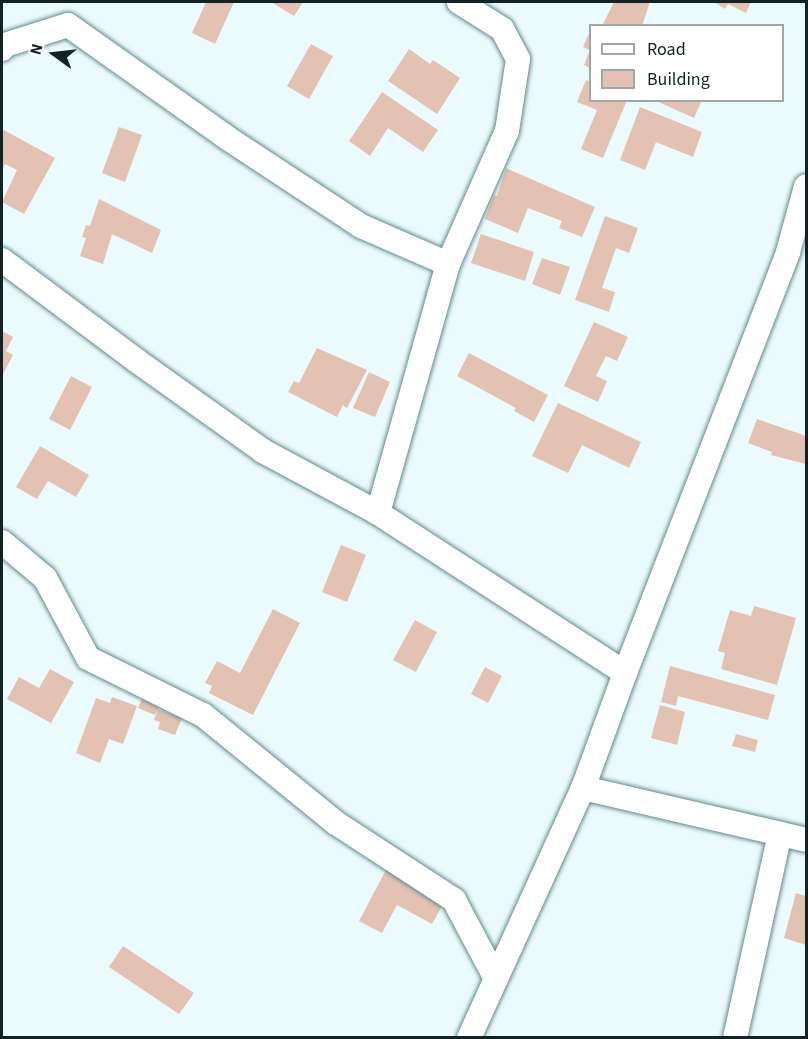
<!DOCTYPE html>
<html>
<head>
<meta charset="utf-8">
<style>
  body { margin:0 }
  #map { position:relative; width:808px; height:1039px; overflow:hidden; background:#ebfbfd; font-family:"Source Sans 3",sans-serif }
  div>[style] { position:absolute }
  .building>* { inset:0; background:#e3c2b3 }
  .roads { filter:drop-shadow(0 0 2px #63898f) drop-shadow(0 0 2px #63898f) }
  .minor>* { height:24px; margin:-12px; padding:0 12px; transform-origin:12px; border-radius:12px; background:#fff }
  span { translate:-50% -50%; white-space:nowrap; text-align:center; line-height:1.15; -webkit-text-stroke:6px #fff; paint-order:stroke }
  .frame { position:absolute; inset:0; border:3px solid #132325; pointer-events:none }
  .legend { position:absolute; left:589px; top:24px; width:195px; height:78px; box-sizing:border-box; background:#fff; border:2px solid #a1a7a8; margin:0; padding:8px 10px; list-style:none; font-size:18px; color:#132325 }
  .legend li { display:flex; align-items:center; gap:12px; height:30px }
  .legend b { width:30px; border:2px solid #a1a7a8 }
  .north { position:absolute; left:24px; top:24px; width:60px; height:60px; -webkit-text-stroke:4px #fff; paint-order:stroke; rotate:285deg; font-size:16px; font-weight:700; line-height:24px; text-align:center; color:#132325 }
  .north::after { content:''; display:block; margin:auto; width:21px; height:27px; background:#132325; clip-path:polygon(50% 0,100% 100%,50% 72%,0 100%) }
</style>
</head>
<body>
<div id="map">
  <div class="building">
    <i style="clip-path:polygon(206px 2px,234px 2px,215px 44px,192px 33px)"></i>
    <i style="clip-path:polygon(271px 2px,303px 2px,294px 16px)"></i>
    <i style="clip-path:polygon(614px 2px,650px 2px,642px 26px,602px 26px)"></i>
    <i style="clip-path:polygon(714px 2px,751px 2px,746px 13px,728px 4px,725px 9px)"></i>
    <i style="clip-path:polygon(590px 31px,590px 50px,583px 47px)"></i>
    <i style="clip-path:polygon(311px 44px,333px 56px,309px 99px,287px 86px)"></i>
    <i style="clip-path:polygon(409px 49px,430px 64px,433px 60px,460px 78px,437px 114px,388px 81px)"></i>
    <i style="clip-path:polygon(590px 50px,590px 68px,584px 65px)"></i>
    <i style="clip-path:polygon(586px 80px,590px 82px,590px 100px,627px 100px,603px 158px,581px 149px,597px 110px,577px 102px)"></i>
    <i style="clip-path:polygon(382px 92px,438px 130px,423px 152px,388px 128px,370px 156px,349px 141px)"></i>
    <i style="clip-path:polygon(654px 100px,702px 100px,694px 118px)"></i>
    <i style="clip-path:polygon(640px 107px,702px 132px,693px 157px,656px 142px,645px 170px,620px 160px)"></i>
    <i style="clip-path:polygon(119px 127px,142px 135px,125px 182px,102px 173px)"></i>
    <i style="clip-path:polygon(2px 129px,55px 158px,24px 214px,2px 202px,17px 170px,5px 164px,2px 170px)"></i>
    <i style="clip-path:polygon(506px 168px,595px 207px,582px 237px,559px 228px,562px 221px,528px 208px,518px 233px,485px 219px,494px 195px,497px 196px)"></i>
    <i style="clip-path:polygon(99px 199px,161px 230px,152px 253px,112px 234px,103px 264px,80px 256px,86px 238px,82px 237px,86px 225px,90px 226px)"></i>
    <i style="clip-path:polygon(605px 216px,638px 228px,629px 253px,616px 248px,602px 288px,615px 292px,609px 312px,575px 300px)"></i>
    <i style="clip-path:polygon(481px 234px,534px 252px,525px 281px,471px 263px)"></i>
    <i style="clip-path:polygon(542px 258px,570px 267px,560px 295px,532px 284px)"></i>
    <i style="clip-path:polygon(594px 322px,628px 337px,617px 361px,606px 356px,596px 376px,607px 381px,598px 402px,564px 386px)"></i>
    <i style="clip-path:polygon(2px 331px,13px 337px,6px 351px,13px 355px,3px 374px)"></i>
    <i style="clip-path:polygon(317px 348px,367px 370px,347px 408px,343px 405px,337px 417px,288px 392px,294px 381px,299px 383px)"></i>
    <i style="clip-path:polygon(469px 353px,548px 395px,534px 422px,514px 411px,516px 408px,457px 376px)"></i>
    <i style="clip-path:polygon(369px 372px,390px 382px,375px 417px,353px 408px)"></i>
    <i style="clip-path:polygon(71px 376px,92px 387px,70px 430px,49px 419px)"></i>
    <i style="clip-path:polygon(558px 403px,641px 442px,629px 468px,582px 445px,568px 473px,532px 456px)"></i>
    <i style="clip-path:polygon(757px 419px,806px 436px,806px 464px,771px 455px,772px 452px,748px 443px)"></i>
    <i style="clip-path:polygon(40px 446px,89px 475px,76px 497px,48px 481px,37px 499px,16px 487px)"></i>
    <i style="clip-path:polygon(341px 545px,366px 555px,347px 602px,322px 592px)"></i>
    <i style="clip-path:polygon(754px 606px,796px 618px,777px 685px,721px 669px,725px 653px,718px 651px,730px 610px,751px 616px)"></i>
    <i style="clip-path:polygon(273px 609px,300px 623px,253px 715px,209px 693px,212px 686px,205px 683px,217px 661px,240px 673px)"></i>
    <i style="clip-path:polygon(415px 620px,437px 632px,416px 672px,393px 660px)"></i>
    <i style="clip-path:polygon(670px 666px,775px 695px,768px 720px,678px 696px,676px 706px,661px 702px)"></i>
    <i style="clip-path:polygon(485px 667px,502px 676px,488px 703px,471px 694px)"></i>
    <i style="clip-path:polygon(50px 669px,74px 682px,51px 723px,7px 699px,19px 677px,39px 688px)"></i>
    <i style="clip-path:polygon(112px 697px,137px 706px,123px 744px,109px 739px,100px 763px,76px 753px,96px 698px,110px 703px)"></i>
    <i style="clip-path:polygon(142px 699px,159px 707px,155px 715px,138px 708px)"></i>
    <i style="clip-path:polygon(660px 705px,685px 712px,677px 745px,651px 738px)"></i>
    <i style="clip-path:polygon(158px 709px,182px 718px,175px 735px,158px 729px,160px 722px,154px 720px)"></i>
    <i style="clip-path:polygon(736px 734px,758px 740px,755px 752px,732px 746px)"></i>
    <i style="clip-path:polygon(387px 868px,446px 899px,432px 924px,397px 905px,382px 933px,359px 921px)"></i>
    <i style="clip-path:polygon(796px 893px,806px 896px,806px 945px,784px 938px)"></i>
    <i style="clip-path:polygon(123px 946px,194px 993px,179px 1014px,109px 967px)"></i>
  </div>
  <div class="roads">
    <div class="minor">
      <i style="left:2px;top:49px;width:5px;rotate:-53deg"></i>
      <i style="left:5px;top:45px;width:66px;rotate:-17.6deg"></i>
      <i style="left:68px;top:25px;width:194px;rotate:35.3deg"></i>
      <i style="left:226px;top:137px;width:162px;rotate:33.4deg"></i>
      <i style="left:361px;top:226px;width:95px;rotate:23.6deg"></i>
      <i style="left:2px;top:260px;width:169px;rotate:36.8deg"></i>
      <i style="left:137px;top:361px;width:155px;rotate:35.5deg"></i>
      <i style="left:263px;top:451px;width:131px;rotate:28.3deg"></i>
      <i style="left:378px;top:513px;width:294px;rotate:32.9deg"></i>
      <i style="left:378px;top:513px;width:259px;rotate:-74.3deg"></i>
      <i style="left:448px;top:264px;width:145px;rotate:-66.1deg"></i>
      <i style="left:507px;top:131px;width:73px;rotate:-81.3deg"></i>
      <i style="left:518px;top:59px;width:34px;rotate:-118deg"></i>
      <i style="left:502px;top:29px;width:51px;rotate:-147.9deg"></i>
      <i style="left:2px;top:542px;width:56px;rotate:39.9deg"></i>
      <i style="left:45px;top:578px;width:91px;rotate:61.7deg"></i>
      <i style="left:88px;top:658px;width:128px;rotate:26.4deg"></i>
      <i style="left:203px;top:715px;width:171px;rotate:39.1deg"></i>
      <i style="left:336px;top:823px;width:141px;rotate:33.1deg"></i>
      <i style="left:454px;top:900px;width:89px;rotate:62deg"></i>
      <i style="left:583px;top:788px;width:229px;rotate:13.1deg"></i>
      <i style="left:469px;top:1038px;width:275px;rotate:-65.5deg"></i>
      <i style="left:583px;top:788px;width:122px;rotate:-69.9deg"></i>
      <i style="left:625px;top:673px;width:451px;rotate:-68.8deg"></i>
      <i style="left:788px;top:252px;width:68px;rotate:-74.7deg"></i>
      <i style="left:735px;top:1038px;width:209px;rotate:-77.6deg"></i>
    </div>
  </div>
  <div class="frame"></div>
  <ul class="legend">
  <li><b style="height:8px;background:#fff"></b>Road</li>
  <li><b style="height:16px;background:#e3c2b3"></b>Building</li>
  </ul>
  <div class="north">N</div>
</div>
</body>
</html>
